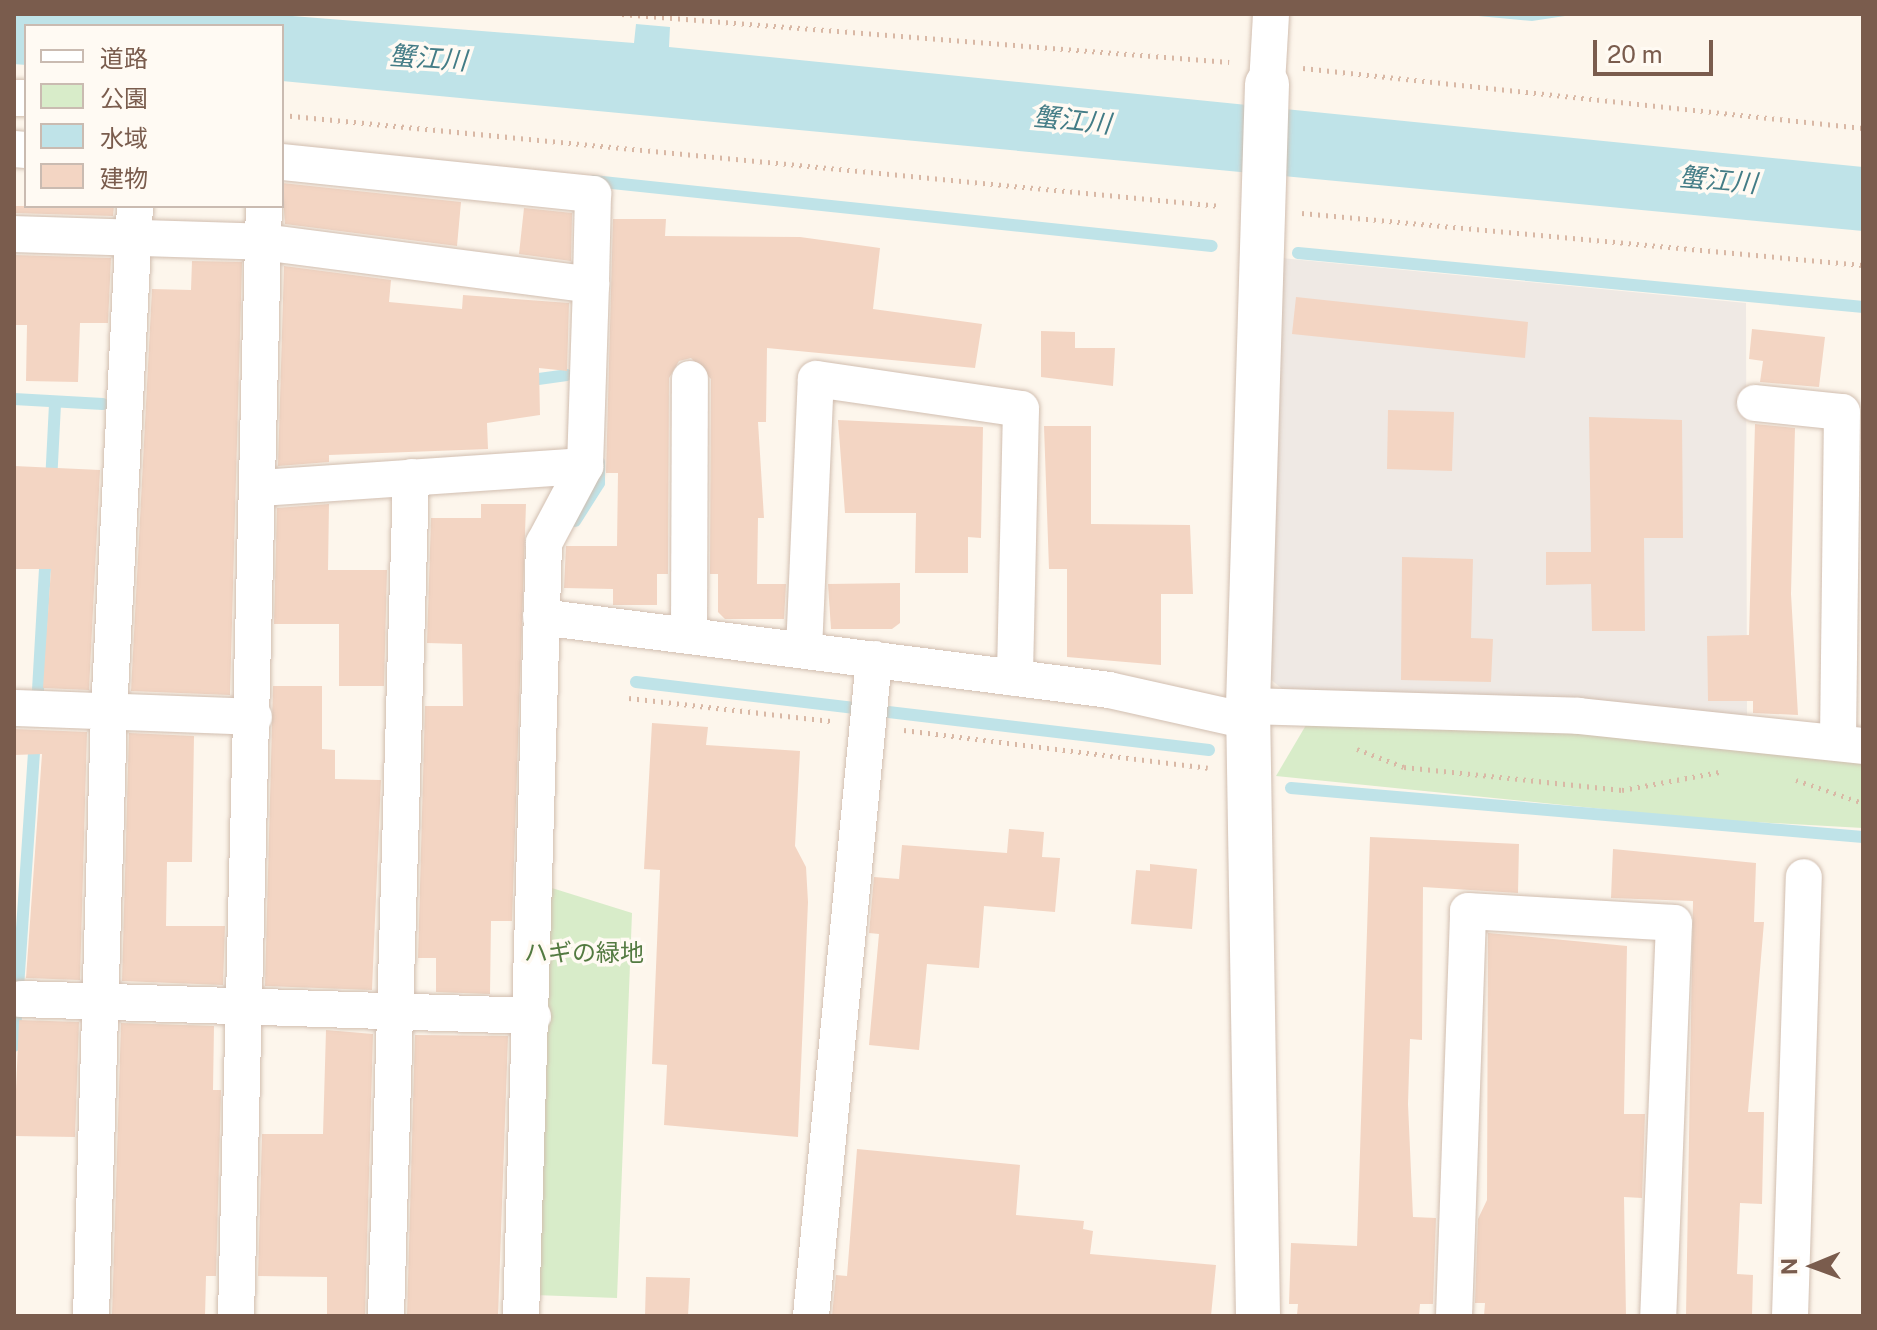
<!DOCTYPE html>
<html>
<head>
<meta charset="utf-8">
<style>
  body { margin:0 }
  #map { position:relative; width:1877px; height:1330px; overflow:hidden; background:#fdf6ec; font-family:"Public Sans","Noto Sans JP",sans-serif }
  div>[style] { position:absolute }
  .industrial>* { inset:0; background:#efe9e4 }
  .green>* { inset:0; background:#d8ecc9 }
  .water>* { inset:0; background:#bfe3e8 }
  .stream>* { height:12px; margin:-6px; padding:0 6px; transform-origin:6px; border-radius:6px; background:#bfe3e8 }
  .building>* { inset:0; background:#f3d5c3 }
  .path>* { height:5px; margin-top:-2.5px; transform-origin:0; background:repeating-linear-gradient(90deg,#d9b8a5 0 2px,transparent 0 8px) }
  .roads { filter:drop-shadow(0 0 2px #d1beb0) drop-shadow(0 0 2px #d1beb0) }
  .street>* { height:36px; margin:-18px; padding:0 18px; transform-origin:18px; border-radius:18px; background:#fff }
  .secondary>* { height:44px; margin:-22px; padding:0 22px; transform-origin:22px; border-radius:22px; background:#fff }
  span { translate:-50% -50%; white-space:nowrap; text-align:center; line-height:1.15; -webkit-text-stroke:7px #fffaf3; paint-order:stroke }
  .park-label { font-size:24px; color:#537a41 }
  .water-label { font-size:26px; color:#437c86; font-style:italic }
  .frame { position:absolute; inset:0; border:16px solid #7a5c4d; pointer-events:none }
  .legend { position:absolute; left:24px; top:24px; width:260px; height:184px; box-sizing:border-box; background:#fffaf3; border:2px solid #cabbb1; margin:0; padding:10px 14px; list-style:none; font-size:24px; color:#7a5c4d }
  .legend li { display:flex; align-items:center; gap:16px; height:40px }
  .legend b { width:40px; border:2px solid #cabbb1 }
  .north { position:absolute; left:1773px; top:1226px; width:80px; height:80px; -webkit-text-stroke:6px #fffaf3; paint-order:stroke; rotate:269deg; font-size:22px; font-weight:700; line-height:32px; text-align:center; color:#7a5c4d }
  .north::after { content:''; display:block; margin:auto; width:28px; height:36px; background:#7a5c4d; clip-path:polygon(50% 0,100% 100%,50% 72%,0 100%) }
  .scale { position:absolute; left:1593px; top:40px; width:120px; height:36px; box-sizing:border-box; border:4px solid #7a5c4d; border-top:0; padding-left:10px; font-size:24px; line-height:28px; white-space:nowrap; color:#7a5c4d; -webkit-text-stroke:6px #fffaf3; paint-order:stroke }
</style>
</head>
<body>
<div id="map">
  <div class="industrial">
    <i style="clip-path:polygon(1281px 258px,1746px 303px,1747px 720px,1286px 692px,1270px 679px)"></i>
  </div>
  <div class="green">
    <i style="clip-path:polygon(1309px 720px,1580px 729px,1863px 762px,1863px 828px,1701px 819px,1276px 776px)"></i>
    <i style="clip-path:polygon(539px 884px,632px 913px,617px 1298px,534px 1295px)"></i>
  </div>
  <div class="water">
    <i style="clip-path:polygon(14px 14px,267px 14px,634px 43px,636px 24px,670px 27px,669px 47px,1863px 167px,1863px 231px,282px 81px,282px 26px,26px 26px,26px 65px,14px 64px)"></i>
    <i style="clip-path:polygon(1457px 14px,1578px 14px,1532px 21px)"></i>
  </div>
  <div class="stream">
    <i style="left:593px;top:181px;width:622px;rotate:5.99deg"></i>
    <i style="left:1298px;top:253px;width:568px;rotate:5.46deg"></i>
    <i style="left:524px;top:381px;width:43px;rotate:-7.9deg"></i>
    <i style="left:14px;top:399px;width:89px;rotate:3.2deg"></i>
    <i style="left:51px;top:483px;width:78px;rotate:-87.1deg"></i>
    <i style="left:575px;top:521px;width:45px;rotate:-57.7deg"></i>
    <i style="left:599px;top:483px;width:21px;rotate:-90deg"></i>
    <i style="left:636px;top:682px;width:577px;rotate:6.77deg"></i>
    <i style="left:38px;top:690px;width:137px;rotate:-86.7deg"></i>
    <i style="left:1291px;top:788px;width:574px;rotate:4.9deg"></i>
    <i style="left:14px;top:1046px;width:309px;rotate:-86.1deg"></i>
  </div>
  <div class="building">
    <i style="clip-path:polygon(282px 183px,461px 202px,457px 246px,285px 224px)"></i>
    <i style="clip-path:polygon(14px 206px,114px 206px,113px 216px,14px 213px)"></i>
    <i style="clip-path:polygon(524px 208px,572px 213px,571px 261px,519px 254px)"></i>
    <i style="clip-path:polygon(613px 219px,666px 219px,665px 236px,800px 237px,880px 248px,873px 309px,982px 324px,975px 368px,767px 348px,766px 422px,758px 422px,764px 518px,758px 518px,757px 584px,786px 584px,784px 619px,725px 619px,718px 612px,718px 574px,710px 574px,711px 379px,691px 358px,679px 361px,669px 378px,668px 574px,657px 574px,657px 605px,613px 605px,613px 589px,564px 588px,566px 546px,617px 546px,618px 473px,606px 473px)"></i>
    <i style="clip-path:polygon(14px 255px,111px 258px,108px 323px,80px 323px,78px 382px,26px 381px,27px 325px,14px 325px)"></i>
    <i style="clip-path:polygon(192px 261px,242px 262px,230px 695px,131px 691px,152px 289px,191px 290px)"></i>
    <i style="clip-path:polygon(284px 266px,391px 280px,389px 302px,462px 309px,463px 295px,569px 303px,567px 371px,539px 368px,540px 415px,487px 423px,488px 449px,329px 455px,329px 462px,278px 466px)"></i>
    <i style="clip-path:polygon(1296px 297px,1528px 322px,1525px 358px,1292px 334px)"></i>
    <i style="clip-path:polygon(1752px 329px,1825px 337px,1819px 387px,1760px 382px,1763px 361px,1749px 359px)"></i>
    <i style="clip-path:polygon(1041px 331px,1075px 332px,1075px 348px,1115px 348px,1113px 386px,1041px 377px)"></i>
    <i style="clip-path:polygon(1388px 410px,1454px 412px,1452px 471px,1387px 469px)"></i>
    <i style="clip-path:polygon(1589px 417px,1682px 420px,1683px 538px,1644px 538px,1645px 631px,1592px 631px,1591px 584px,1546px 585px,1546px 552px,1591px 552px)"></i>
    <i style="clip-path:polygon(838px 420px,983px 427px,981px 538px,968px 537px,968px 573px,915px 573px,916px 513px,845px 513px)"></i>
    <i style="clip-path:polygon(1755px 424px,1795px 428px,1791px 594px,1798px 715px,1753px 713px,1753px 701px,1708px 701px,1707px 636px,1749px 635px)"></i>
    <i style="clip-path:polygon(1044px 426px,1091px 426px,1091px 524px,1190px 525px,1193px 594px,1161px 594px,1161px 665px,1067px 657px,1067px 569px,1049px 569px)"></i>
    <i style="clip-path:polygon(14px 466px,100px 470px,89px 690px,43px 688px,51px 569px,14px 569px)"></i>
    <i style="clip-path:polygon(329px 504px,328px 570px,387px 570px,384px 686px,339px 686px,339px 624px,274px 624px,277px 508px)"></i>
    <i style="clip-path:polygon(481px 504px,526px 504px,512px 921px,491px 921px,490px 994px,436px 992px,436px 958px,418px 958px,425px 706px,463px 706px,462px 644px,427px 643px,431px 518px,481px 518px)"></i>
    <i style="clip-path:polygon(1402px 557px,1473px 559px,1471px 638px,1493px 639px,1491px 682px,1401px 680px)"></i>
    <i style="clip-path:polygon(900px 583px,900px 623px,892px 629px,831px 629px,828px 584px)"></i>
    <i style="clip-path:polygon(273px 686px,322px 686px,322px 749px,335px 750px,335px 779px,381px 780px,372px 990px,265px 986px)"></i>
    <i style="clip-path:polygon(652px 723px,708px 727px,706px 745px,800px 751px,795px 846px,806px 867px,808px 902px,798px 1137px,664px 1125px,667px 1065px,652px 1064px,660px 870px,644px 869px)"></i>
    <i style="clip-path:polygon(14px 729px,87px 732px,80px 980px,26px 978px,42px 754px,14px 755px)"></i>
    <i style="clip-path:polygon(129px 733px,194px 736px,192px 862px,167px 862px,166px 926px,225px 926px,223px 985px,122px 981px)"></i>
    <i style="clip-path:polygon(1009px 829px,1044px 832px,1042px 857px,1060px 858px,1055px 912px,984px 906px,979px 968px,927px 964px,919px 1050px,869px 1045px,879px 934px,869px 933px,874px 877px,899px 879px,902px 845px,1007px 853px)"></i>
    <i style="clip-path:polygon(1370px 837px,1519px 844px,1518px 893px,1423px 887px,1422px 1040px,1410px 1039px,1408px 1104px,1413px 1217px,1436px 1218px,1433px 1304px,1420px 1304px,1419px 1316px,1297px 1315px,1298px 1304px,1289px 1304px,1291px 1243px,1357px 1246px)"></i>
    <i style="clip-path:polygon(1613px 849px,1756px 863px,1754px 922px,1764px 922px,1748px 1112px,1764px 1112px,1762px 1204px,1740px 1203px,1737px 1274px,1753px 1275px,1752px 1316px,1686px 1316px,1693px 901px,1611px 898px)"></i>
    <i style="clip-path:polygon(1150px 864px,1197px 869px,1192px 929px,1131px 924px,1136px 870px,1150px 871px)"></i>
    <i style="clip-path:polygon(1488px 933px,1627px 946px,1624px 1114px,1645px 1114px,1642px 1198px,1624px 1197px,1626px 1316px,1484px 1316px,1485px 1303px,1475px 1303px,1478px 1219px,1487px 1200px)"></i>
    <i style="clip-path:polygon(19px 1020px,79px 1022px,75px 1137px,14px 1136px)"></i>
    <i style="clip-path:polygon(121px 1023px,214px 1026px,213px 1090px,221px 1090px,216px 1276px,206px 1276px,205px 1316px,112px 1316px)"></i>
    <i style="clip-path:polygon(326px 1030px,373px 1034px,365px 1316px,327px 1316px,327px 1277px,258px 1276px,262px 1134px,323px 1134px)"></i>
    <i style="clip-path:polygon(415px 1035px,508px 1036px,498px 1316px,407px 1316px)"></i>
    <i style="clip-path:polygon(857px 1149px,1020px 1165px,1016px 1215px,1084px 1221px,1083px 1229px,1093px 1231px,1090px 1254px,1216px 1265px,1211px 1316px,832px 1316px,836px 1275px,847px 1276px)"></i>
    <i style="clip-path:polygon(646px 1277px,690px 1278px,688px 1316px,645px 1316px)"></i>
  </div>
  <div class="path">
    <i style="left:622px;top:14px;width:609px;rotate:4.52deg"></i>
    <i style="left:1303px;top:68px;width:563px;rotate:6.12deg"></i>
    <i style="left:282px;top:115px;width:943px;rotate:5.54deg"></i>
    <i style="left:1302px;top:213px;width:563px;rotate:5.3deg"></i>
    <i style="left:629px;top:698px;width:203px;rotate:6.5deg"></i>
    <i style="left:904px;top:730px;width:306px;rotate:7.1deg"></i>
    <i style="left:1357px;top:749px;width:50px;rotate:21deg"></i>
    <i style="left:1404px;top:767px;width:219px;rotate:6deg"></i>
    <i style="left:1622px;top:790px;width:99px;rotate:-10.5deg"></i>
    <i style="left:1796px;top:780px;width:71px;rotate:18.9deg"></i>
  </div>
  <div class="roads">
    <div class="street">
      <i style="left:1267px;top:84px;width:70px;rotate:-86.7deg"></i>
      <i style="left:14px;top:98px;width:12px"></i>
      <i style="left:14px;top:149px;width:12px;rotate:5deg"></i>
      <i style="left:282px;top:162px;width:313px;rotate:5.9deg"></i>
      <i style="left:593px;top:194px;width:91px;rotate:91.3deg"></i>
      <i style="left:14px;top:234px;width:248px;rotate:1.8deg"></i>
      <i style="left:262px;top:242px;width:332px;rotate:7.4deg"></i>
      <i style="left:591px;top:285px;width:181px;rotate:91.9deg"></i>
      <i style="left:1755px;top:403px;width:87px;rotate:5.9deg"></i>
      <i style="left:1842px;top:412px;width:330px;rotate:90.7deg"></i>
      <i style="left:260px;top:488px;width:326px;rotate:-3.9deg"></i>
      <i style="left:585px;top:466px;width:87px;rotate:118deg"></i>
      <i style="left:544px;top:543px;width:773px;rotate:91.7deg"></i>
      <i style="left:541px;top:617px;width:573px;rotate:7.32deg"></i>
      <i style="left:1109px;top:690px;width:142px;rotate:12.6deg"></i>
      <i style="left:689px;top:636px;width:257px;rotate:-89.8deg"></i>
      <i style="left:804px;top:650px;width:271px;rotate:-87.5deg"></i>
      <i style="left:816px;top:379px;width:207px;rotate:8.3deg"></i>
      <i style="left:1021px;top:409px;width:269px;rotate:91.3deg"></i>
      <i style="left:1248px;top:706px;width:331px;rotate:1.7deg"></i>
      <i style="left:1579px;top:716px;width:286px;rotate:6deg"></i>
      <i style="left:14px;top:708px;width:240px;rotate:2.1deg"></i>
      <i style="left:21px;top:999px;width:512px;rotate:1.9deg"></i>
      <i style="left:91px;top:1316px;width:604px;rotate:-88.29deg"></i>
      <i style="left:109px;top:712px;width:507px;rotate:-87.06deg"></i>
      <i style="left:236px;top:1316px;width:1110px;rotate:-88.56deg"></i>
      <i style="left:386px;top:1316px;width:839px;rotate:-88.29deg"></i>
      <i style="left:811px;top:1316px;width:660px;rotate:-84.52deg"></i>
      <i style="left:1454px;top:1316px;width:405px;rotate:-88deg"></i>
      <i style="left:1468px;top:911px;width:206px;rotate:3.3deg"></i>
      <i style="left:1674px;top:923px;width:393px;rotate:92.3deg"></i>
      <i style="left:1790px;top:1316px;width:439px;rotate:-88.2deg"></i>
    </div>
    <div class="secondary">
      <i style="left:1258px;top:1316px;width:610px;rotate:-90.94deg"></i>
      <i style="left:1248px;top:706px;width:622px;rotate:-88.25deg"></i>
    </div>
  </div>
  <div class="park-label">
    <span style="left:584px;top:953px">ハギの緑地</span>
  </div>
  <div class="water-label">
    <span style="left:428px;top:58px;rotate:4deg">蟹江川</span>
    <span style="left:1072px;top:120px;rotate:6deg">蟹江川</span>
    <span style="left:1718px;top:180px;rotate:5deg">蟹江川</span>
  </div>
  <div class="frame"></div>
  <ul class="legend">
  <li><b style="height:10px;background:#fff"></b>道路</li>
  <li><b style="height:22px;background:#d8ecc9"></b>公園</li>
  <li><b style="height:22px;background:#bfe3e8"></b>水域</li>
  <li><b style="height:22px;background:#f3d5c3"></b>建物</li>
  </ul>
  <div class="north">N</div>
  <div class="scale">20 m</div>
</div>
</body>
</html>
